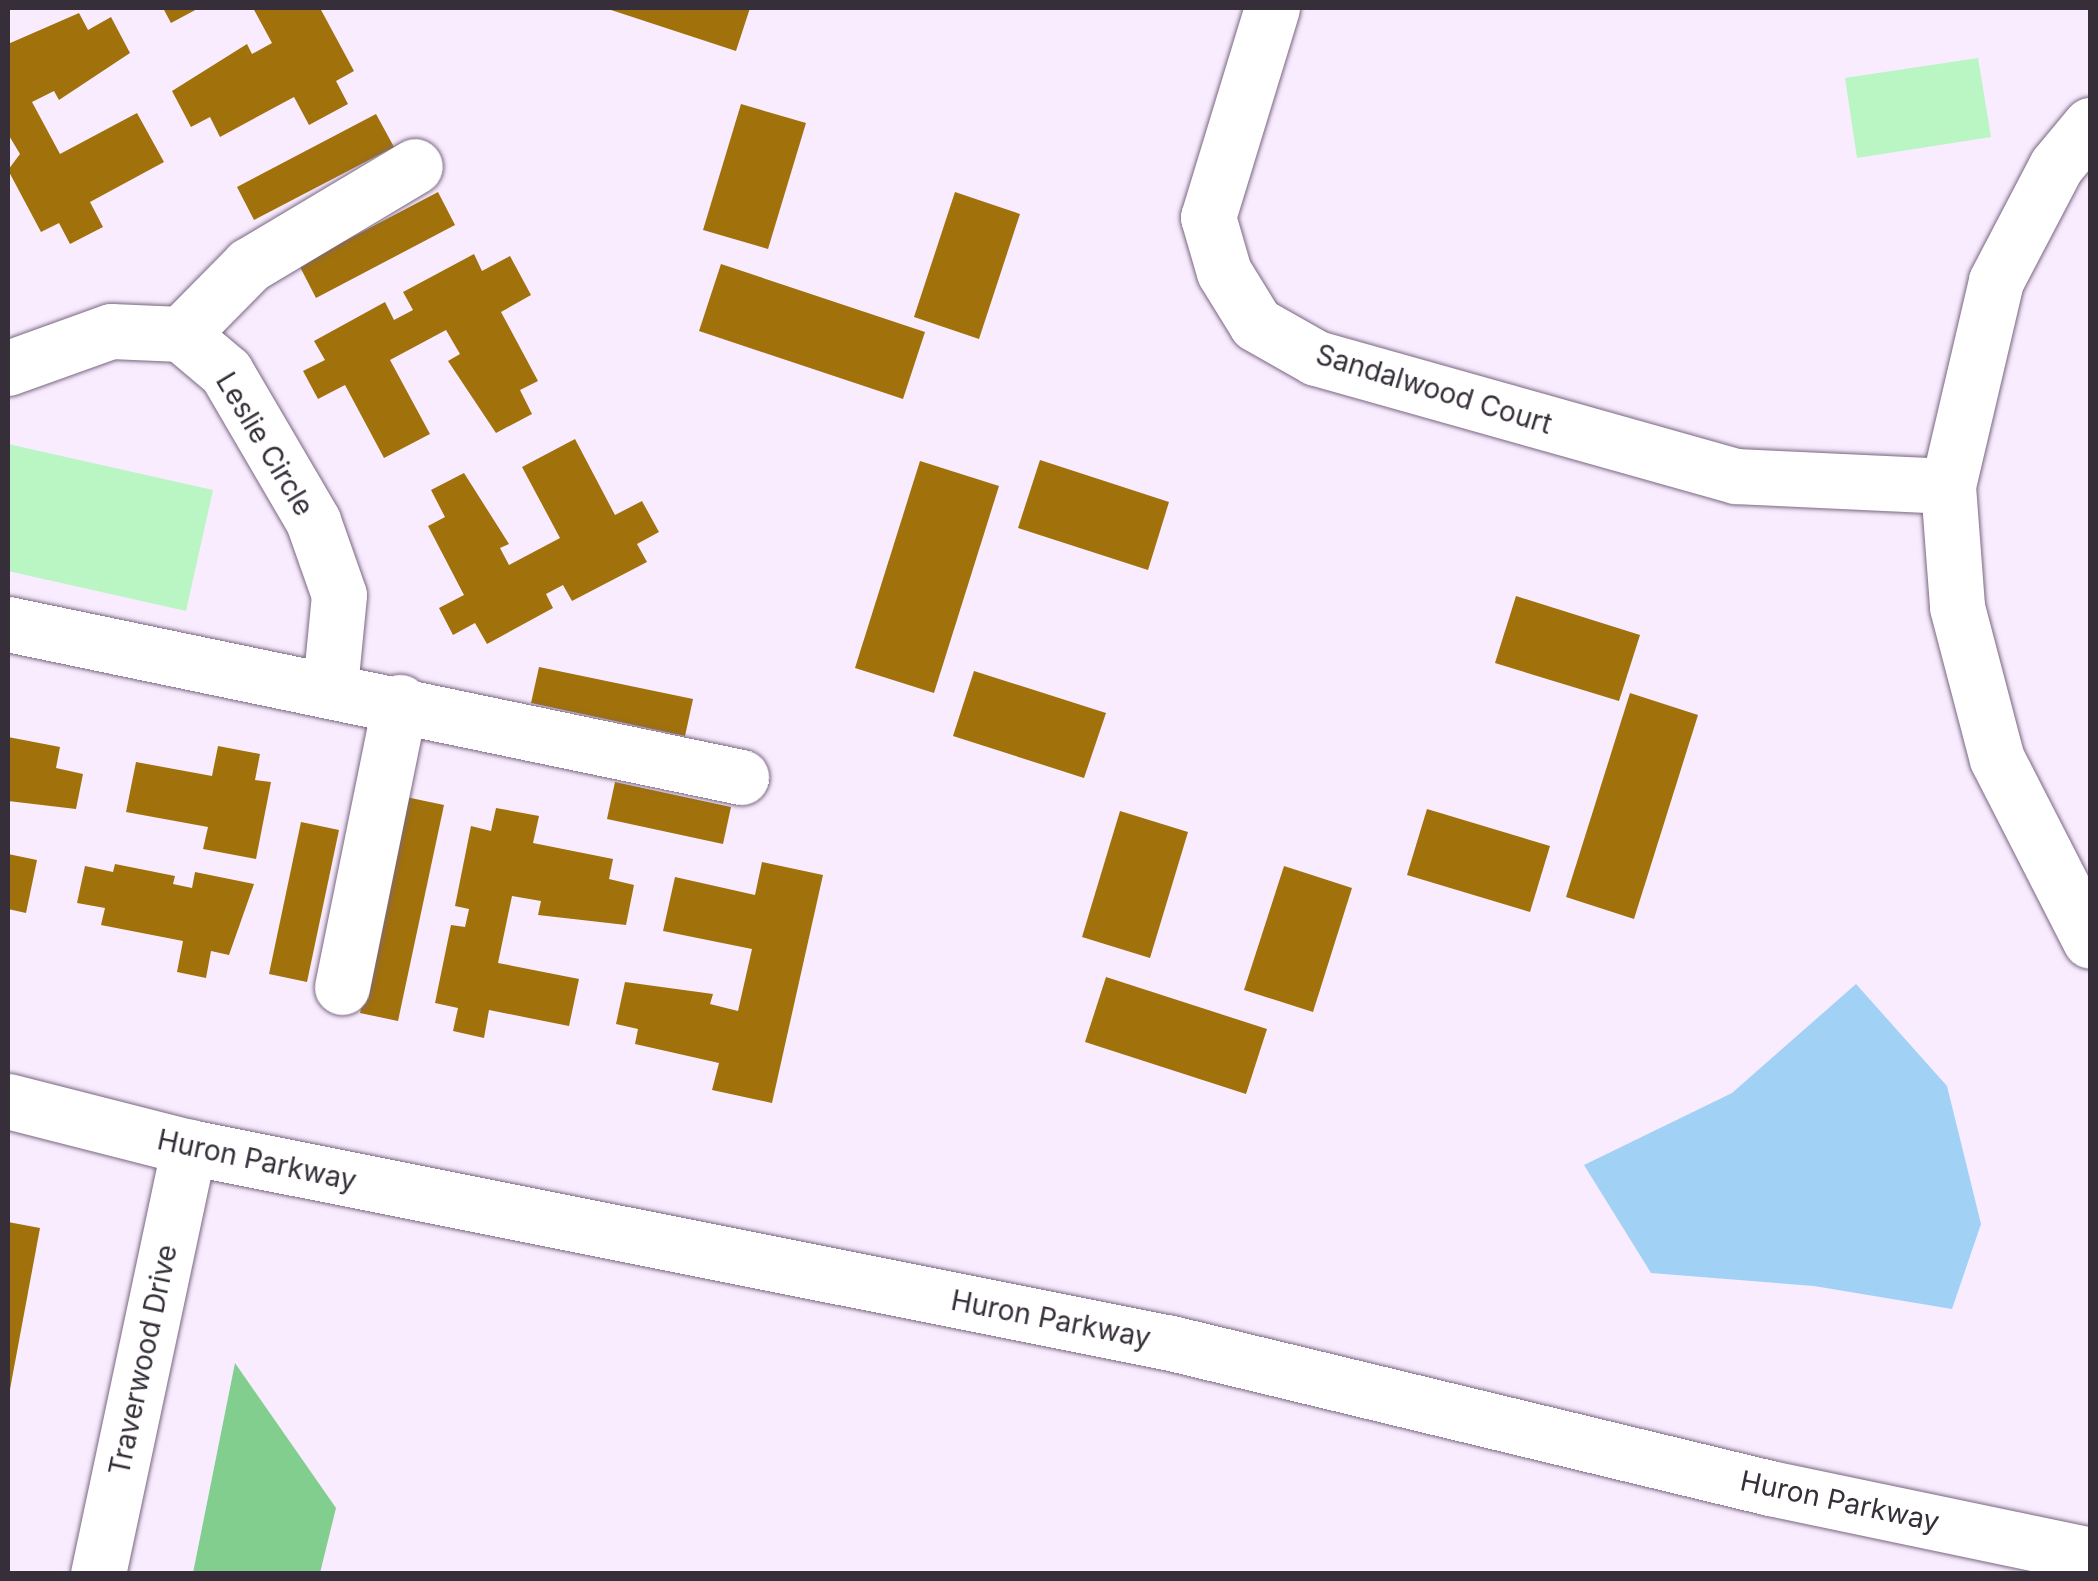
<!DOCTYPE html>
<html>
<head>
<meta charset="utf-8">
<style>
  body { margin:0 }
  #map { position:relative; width:2098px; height:1581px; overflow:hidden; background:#f9ecfe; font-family:Inter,sans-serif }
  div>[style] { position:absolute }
  .green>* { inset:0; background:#baf5c4 }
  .forest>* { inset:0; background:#81ce8f }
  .water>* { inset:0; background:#a1d2f5 }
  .building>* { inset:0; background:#a1710b }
  .roads { filter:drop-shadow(0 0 2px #796681) drop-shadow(0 0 2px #796681) }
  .minor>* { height:55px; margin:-27.5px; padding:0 27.5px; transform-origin:27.5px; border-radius:27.5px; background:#fff }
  span { translate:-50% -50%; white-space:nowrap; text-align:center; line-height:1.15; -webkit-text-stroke:9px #fff; paint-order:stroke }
  .street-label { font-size:28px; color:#362e39 }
  .frame { position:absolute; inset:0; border:10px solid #362e39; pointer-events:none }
</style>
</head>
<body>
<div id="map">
  <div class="green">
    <i style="clip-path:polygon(1978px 58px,1991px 137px,1857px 158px,1845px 78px)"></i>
    <i style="clip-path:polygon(8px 444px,213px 490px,186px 611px,8px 571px)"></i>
  </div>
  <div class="forest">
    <i style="clip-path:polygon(235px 1363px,336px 1508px,320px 1573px,193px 1573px)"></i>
  </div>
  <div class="water">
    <i style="clip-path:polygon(1856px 984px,1947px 1086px,1981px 1224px,1952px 1309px,1814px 1286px,1651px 1273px,1584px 1165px,1732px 1093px)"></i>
  </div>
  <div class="building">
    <i style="clip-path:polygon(163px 8px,199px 8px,171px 23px)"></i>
    <i style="clip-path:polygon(253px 8px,320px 8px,354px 71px,336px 81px,348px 104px,309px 125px,294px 97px,220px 137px,210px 117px,191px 127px,172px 91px,247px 44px,252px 54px,272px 43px)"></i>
    <i style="clip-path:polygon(605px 8px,750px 8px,736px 51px)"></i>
    <i style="clip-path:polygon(79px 13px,88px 30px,111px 17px,130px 53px,59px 100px,54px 91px,32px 102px,60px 154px,137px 113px,164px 162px,90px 202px,103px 227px,70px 244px,59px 223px,41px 232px,8px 170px,20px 154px,8px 134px,8px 44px)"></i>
    <i style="clip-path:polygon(741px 104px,806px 123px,768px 249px,703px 230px)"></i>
    <i style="clip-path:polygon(376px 114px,394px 147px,254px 220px,237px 187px)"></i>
    <i style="clip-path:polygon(438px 192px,455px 225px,316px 298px,299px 265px)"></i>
    <i style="clip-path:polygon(955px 192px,1020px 214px,979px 339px,914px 317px)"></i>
    <i style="clip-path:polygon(474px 254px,482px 271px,510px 256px,531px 295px,501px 312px,538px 381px,520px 390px,532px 414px,496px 433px,448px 361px,460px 354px,446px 330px,390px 360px,430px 434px,384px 458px,345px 385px,318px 399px,303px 371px,325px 360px,314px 341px,385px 302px,394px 320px,413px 310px,403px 292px)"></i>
    <i style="clip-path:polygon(721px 264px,925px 332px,903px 399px,699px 331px)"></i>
    <i style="clip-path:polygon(575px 439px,615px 515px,642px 501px,659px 532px,637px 544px,647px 562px,572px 601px,563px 585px,546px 594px,553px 608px,487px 644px,475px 623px,453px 635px,439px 608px,464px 595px,428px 526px,445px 517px,431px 490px,464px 473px,509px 544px,500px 548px,509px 565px,560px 538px,522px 467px)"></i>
    <i style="clip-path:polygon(1040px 460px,1169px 502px,1148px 570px,1018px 528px)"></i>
    <i style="clip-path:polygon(920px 461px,999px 486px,934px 693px,855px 668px)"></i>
    <i style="clip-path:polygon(1516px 596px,1640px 635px,1619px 701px,1495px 663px)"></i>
    <i style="clip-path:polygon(539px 667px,693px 699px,685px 736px,531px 703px)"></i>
    <i style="clip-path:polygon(974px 671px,1106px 713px,1084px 778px,953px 736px)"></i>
    <i style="clip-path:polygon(1630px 693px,1698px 715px,1634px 919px,1566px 897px)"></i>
    <i style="clip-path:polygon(8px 737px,60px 747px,56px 768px,83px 774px,76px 809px,8px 801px)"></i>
    <i style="clip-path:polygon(218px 746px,260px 754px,255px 780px,271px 782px,256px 859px,203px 849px,208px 827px,126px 812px,136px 762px,212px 776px)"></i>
    <i style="clip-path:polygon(615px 782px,731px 807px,723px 844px,607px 819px)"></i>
    <i style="clip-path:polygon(406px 797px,444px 805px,398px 1021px,360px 1013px)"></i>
    <i style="clip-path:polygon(496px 808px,539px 816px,533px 843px,613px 859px,609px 879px,634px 885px,626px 925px,538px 915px,541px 901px,512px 896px,498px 963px,579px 979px,569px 1026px,489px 1010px,484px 1038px,453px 1031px,458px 1008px,435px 1003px,451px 925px,465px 927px,469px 909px,455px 906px,471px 826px,491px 831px)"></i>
    <i style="clip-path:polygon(1427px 809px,1550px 846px,1530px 912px,1407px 875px)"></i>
    <i style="clip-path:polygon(1120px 811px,1188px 832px,1150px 958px,1082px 937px)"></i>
    <i style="clip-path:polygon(301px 822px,339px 830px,307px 982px,269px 974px)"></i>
    <i style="clip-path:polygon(8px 854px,37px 860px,26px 913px,8px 909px)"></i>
    <i style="clip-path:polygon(762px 862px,823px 875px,772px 1103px,712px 1090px,719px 1063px,635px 1044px,638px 1029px,616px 1024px,625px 982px,713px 994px,710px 1004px,738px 1011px,752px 949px,663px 931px,675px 877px,755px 895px)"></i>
    <i style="clip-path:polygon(115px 864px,175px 876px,173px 884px,192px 888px,195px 872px,254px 884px,229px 955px,211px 951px,206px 978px,177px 972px,183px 941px,101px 925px,105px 908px,77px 903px,85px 866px,113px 872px)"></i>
    <i style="clip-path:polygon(1284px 866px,1352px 888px,1313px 1012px,1244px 990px)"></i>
    <i style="clip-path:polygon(1106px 977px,1267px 1029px,1246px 1094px,1085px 1042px)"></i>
    <i style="clip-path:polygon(8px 1222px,40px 1228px,8px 1400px)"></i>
  </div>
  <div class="roads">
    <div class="minor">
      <i style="left:1272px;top:8px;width:219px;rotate:107deg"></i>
      <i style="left:1208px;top:217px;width:57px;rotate:73.8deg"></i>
      <i style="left:1224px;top:272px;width:61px;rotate:58.4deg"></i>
      <i style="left:1256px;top:324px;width:69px;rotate:29.5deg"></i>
      <i style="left:1316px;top:358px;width:436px;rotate:15.7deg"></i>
      <i style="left:1736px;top:476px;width:212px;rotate:2.7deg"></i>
      <i style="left:2090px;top:125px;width:53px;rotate:129.7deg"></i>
      <i style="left:2056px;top:166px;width:130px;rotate:117.6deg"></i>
      <i style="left:1996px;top:281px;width:211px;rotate:103.2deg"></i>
      <i style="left:1948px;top:486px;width:121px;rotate:85.7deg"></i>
      <i style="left:1957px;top:607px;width:157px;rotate:75.3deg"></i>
      <i style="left:1997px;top:759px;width:204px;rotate:62.9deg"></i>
      <i style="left:181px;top:334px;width:97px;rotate:-45.4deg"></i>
      <i style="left:249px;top:265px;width:193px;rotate:-30.8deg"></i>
      <i style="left:8px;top:368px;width:109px;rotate:-19.8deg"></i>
      <i style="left:111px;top:331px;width:70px;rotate:2.5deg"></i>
      <i style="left:181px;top:334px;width:59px;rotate:40.2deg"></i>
      <i style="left:226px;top:372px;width:173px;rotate:59.7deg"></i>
      <i style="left:313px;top:521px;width:78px;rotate:70.6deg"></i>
      <i style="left:339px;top:595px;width:92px;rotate:95.6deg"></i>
      <i style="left:8px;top:624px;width:749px;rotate:11.79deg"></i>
      <i style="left:342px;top:987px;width:291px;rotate:-78.5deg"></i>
      <i style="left:8px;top:1101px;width:187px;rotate:14.3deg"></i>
      <i style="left:189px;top:1147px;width:1001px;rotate:11.29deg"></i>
      <i style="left:1171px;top:1343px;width:616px;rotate:13.61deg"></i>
      <i style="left:1770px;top:1488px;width:327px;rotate:11.8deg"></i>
      <i style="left:98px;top:1574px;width:437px;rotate:-78deg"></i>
    </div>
  </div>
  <div class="street-label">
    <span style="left:1434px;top:389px;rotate:17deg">Sandalwood Court</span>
    <span style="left:265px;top:444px;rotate:59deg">Leslie Circle</span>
    <span style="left:257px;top:1160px;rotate:12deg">Huron Parkway</span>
    <span style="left:1051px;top:1319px;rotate:11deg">Huron Parkway</span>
    <span style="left:143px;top:1360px;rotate:-78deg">Traverwood Drive</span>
    <span style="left:1840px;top:1501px;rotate:12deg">Huron Parkway</span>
  </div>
  <div class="frame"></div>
</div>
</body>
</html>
